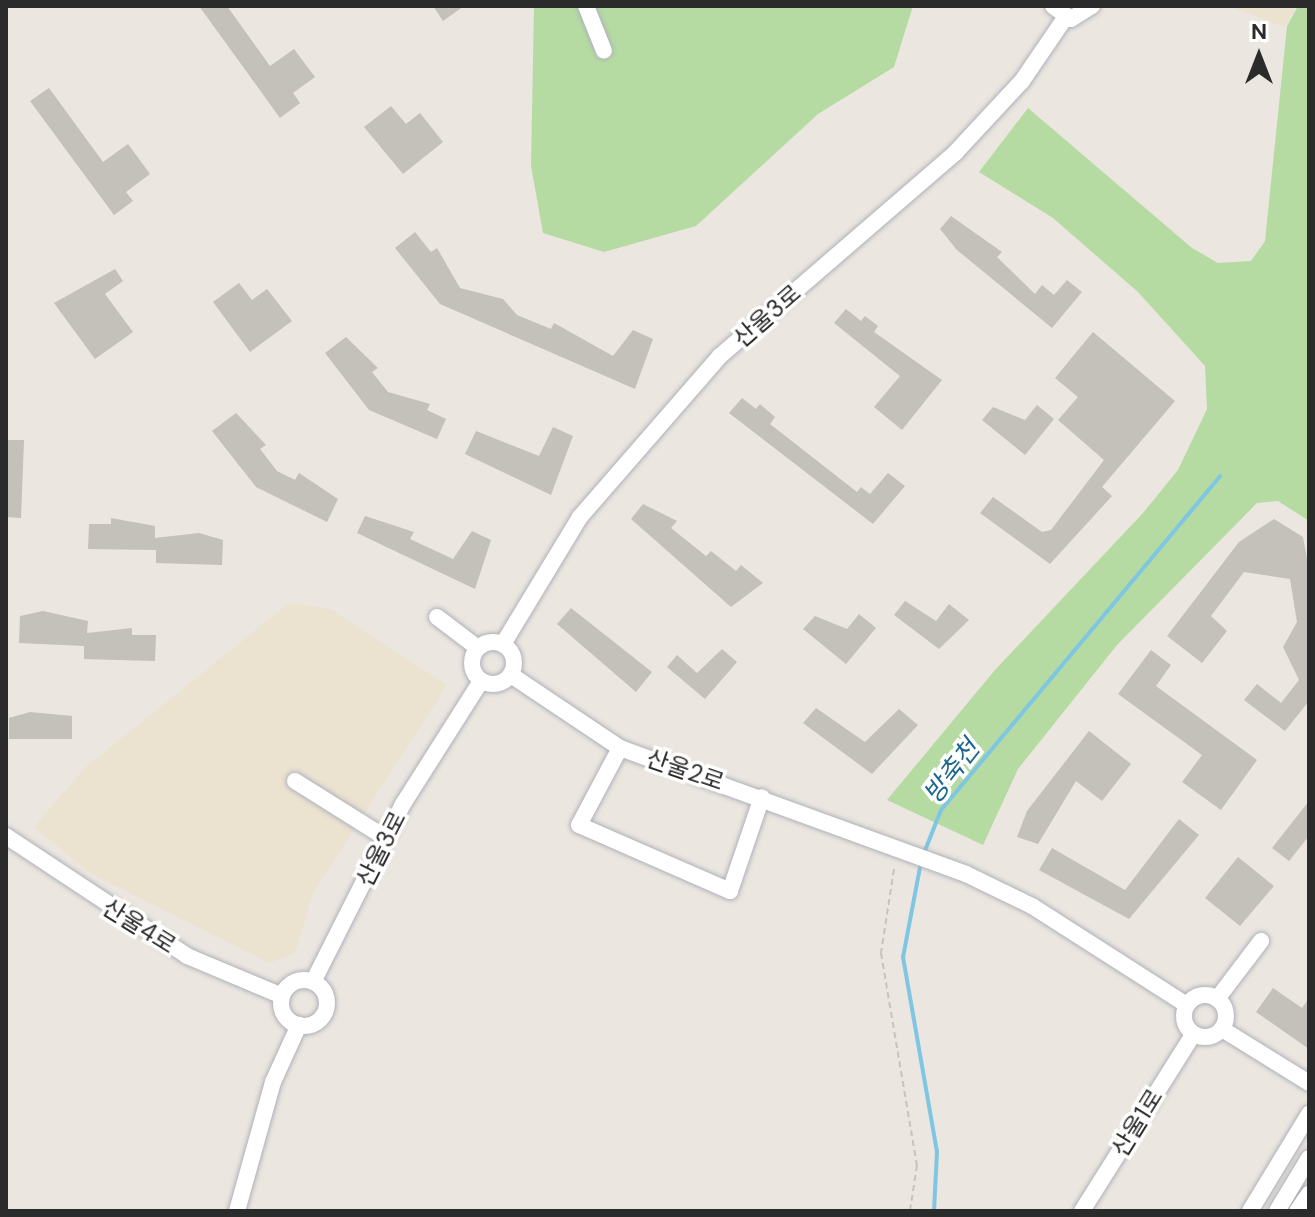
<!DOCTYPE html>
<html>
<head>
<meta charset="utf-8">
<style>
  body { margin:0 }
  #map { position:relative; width:1315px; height:1217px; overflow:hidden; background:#ebe6df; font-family:"DM Sans","Noto Sans KR",sans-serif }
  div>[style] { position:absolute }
  .education>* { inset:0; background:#ebe2d0 }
  .green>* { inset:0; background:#b5dba2 }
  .stream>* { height:4px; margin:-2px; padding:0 2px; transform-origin:2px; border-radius:2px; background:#7ec6e1 }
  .building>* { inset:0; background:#c4c0ba }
  .path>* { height:2px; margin-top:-1px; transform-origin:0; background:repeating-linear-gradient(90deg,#c4c4c4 0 6px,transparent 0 10px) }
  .roads { filter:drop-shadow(0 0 2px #afb1ba) drop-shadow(0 0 2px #afb1ba) }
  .minor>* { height:16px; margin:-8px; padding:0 8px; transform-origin:8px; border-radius:8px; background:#fff }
  .minor>.ring { margin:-8px; padding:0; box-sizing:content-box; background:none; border:16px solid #fff; border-radius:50% }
  span { translate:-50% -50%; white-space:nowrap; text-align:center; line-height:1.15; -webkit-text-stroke:7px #fff; paint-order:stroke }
  .street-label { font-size:24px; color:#2b2b2b }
  .water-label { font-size:26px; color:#1d668d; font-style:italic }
  .frame { position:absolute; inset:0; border:8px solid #2b2b2b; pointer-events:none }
  .north { position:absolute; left:1219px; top:16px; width:80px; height:80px; -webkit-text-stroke:6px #fff; paint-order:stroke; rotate:0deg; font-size:22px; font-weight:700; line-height:32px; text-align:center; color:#2b2b2b }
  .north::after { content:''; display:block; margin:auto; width:28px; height:36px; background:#2b2b2b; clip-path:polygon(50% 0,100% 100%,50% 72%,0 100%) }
</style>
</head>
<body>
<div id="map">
  <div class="education">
    <i style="clip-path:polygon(1229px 6px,1296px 6px,1285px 27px)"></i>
    <i style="clip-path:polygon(289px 603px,330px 609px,447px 685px,313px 893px,295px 953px,269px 963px,92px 874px,34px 827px,86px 767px)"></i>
  </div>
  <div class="green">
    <i style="clip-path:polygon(534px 6px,913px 6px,894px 67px,818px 114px,696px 226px,604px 252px,543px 233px,531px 166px)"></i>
    <i style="clip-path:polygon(1298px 6px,1309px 6px,1309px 521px,1278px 501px,1257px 503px,1117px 645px,1018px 769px,983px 845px,887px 800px,995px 670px,1143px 513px,1178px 470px,1207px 409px,1205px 366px,1138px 292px,1053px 218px,979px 172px,1028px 108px,1192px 248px,1218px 263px,1251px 261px,1265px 241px,1287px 26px)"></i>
  </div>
  <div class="stream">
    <i style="left:924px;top:853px;width:46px;rotate:-68.4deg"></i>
    <i style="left:941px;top:810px;width:435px;rotate:-50.1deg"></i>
    <i style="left:921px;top:862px;width:97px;rotate:100.7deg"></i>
    <i style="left:903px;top:957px;width:198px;rotate:80.1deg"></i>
    <i style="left:937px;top:1152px;width:59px;rotate:92.9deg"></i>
  </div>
  <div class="building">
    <i style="clip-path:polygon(199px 6px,227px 6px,270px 66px,294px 49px,315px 77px,293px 93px,300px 103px,280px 118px)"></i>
    <i style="clip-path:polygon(433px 6px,464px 6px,443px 21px)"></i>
    <i style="clip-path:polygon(49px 88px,103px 162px,128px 144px,150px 174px,126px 192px,133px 201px,114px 215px,30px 101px)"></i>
    <i style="clip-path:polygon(391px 106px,406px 124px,420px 113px,443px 142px,403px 174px,364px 127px)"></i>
    <i style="clip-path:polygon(951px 216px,1002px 252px,997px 257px,1035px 294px,1042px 285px,1054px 295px,1067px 280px,1082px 292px,1052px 328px,957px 250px,940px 229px)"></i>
    <i style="clip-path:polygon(415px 232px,431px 252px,437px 248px,460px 288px,503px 299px,517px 315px,551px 329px,554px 323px,613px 356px,633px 330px,653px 339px,635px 389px,440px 304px,395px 248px)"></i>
    <i style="clip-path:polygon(115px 269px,123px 281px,105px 294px,133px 332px,95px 359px,54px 303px)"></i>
    <i style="clip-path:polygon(239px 283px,252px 300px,267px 289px,292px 321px,250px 352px,213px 302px)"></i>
    <i style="clip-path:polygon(846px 309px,861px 321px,865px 316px,878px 326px,874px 332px,942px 380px,902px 430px,874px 407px,900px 376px,834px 323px)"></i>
    <i style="clip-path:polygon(1093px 332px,1175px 401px,1102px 487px,1112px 496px,1050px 564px,980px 513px,993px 497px,1042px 532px,1051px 530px,1104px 460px,1058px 420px,1078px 397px,1055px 378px)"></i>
    <i style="clip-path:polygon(346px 337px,378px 368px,372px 372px,388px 392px,430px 404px,427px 410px,446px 419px,437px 439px,369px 410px,325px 353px)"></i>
    <i style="clip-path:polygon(742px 398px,756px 409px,760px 404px,775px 417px,770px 424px,857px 492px,861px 487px,870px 494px,888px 473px,905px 486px,873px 524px,729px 413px)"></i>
    <i style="clip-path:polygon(1037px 405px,1054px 419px,1025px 455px,982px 420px,993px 407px,1025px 420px)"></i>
    <i style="clip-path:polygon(236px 413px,266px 445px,260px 449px,277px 471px,295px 480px,299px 473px,338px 499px,327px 522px,256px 487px,212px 431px)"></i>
    <i style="clip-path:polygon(553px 427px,573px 436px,551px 495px,465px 454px,476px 431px,539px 456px)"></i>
    <i style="clip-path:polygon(6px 440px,24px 440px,21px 518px,6px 517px)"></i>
    <i style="clip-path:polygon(643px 504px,677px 521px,671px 528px,706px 556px,711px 551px,736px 571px,741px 565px,763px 583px,731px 607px,631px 519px)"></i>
    <i style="clip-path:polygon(365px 516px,414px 532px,410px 539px,453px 559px,472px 531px,491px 540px,475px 589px,357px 533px)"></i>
    <i style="clip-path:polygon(111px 518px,155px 526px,155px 538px,199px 533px,223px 540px,222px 565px,156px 563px,156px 550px,88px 549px,89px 524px,111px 524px)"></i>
    <i style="clip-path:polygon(1274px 519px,1303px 537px,1309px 569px,1309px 701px,1285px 731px,1244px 700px,1257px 684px,1281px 703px,1299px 680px,1283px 647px,1297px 622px,1290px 579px,1244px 572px,1211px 616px,1227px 631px,1202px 663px,1167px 636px,1239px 542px)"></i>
    <i style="clip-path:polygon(905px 601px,936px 621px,949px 604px,969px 620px,939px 649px,894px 615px)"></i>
    <i style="clip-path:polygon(571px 608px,652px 672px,636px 692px,557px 624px)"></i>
    <i style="clip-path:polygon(43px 611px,88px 621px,87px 633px,132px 628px,132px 635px,156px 635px,155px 661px,84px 659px,84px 646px,19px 643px,20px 616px)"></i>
    <i style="clip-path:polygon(859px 614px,876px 628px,846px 664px,803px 629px,815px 616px,847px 629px)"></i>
    <i style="clip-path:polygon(722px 649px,737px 662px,705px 699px,667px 667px,677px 655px,697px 673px)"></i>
    <i style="clip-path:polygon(1151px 650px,1171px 665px,1156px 686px,1257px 760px,1221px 810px,1182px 782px,1202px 755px,1118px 694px)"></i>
    <i style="clip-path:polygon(816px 708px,865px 742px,899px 709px,918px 725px,872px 774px,803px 723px)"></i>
    <i style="clip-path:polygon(30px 712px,72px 716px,72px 739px,9px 739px,9px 718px)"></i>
    <i style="clip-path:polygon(1089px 731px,1131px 764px,1102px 801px,1076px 781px,1038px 844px,1017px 837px,1027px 811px)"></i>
    <i style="clip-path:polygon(1309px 801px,1309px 836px,1289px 861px,1272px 848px)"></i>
    <i style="clip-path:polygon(1179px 819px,1199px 835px,1129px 919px,1039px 870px,1052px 848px,1125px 890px)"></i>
    <i style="clip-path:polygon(1238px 857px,1274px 886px,1240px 926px,1205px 898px)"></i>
    <i style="clip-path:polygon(1273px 988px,1302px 1008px,1309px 998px,1309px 1049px,1256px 1012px)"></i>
  </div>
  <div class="path">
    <i style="left:894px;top:869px;width:85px;rotate:98.8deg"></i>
    <i style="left:881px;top:953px;width:215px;rotate:80.4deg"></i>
    <i style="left:917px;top:1165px;width:47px;rotate:98.7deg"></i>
  </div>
  <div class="roads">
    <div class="minor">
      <i style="left:586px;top:6px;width:48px;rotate:68.2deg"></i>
      <i style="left:1053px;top:6px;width:22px;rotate:36deg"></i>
      <i style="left:1071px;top:19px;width:25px;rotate:-32deg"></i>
      <i style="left:437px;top:617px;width:51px;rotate:37.1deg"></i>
      <i class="ring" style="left:472px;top:642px;width:26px;height:26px"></i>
      <i style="left:503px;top:644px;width:149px;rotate:-58.8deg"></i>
      <i style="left:580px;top:517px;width:213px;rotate:-49deg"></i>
      <i style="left:720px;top:356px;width:311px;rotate:-40.8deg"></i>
      <i style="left:955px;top:153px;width:98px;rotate:-47.1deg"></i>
      <i style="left:1022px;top:81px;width:76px;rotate:-55.7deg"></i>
      <i style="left:511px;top:675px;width:131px;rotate:33.8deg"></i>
      <i style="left:620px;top:748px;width:368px;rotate:20deg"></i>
      <i style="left:966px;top:874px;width:73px;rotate:25.9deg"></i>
      <i style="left:1032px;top:906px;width:184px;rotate:32.6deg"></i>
      <i style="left:620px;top:748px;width:87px;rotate:118deg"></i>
      <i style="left:579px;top:825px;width:165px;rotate:23.6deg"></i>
      <i style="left:730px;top:891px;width:99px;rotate:-71.2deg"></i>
      <i style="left:295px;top:781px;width:107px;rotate:32.1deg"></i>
      <i style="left:6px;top:836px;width:217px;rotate:33.5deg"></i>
      <i style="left:187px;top:956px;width:103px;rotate:22.8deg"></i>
      <i class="ring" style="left:281px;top:980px;width:30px;height:30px"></i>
      <i style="left:313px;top:982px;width:199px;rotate:-63.2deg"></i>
      <i style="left:403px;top:804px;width:146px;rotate:-57.6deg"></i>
      <i class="ring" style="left:1184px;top:995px;width:26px;height:26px"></i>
      <i style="left:1217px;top:999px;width:73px;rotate:-52.8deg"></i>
      <i style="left:1222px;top:1029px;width:102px;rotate:31.8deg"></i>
      <i style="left:237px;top:1211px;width:134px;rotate:-74.4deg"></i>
      <i style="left:273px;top:1082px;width:63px;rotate:-65.5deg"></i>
      <i style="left:1082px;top:1211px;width:208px;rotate:-57.8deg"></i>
      <i style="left:1250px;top:1211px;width:114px;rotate:-58.7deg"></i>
      <i style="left:1277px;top:1211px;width:62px;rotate:-58.9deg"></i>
      <i style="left:1297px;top:1211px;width:21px;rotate:-55deg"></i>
    </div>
  </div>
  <div class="street-label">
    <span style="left:767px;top:316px;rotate:-41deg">산울3로</span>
    <span style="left:685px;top:770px;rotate:19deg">산울2로</span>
    <span style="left:381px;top:849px;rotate:-63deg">산울3로</span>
    <span style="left:139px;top:926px;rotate:32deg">산울4로</span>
    <span style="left:1137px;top:1123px;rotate:-58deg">산울1로</span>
  </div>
  <div class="water-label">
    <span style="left:952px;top:772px;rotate:-52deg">방축천</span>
  </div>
  <div class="frame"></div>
  <div class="north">N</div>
</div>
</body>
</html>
